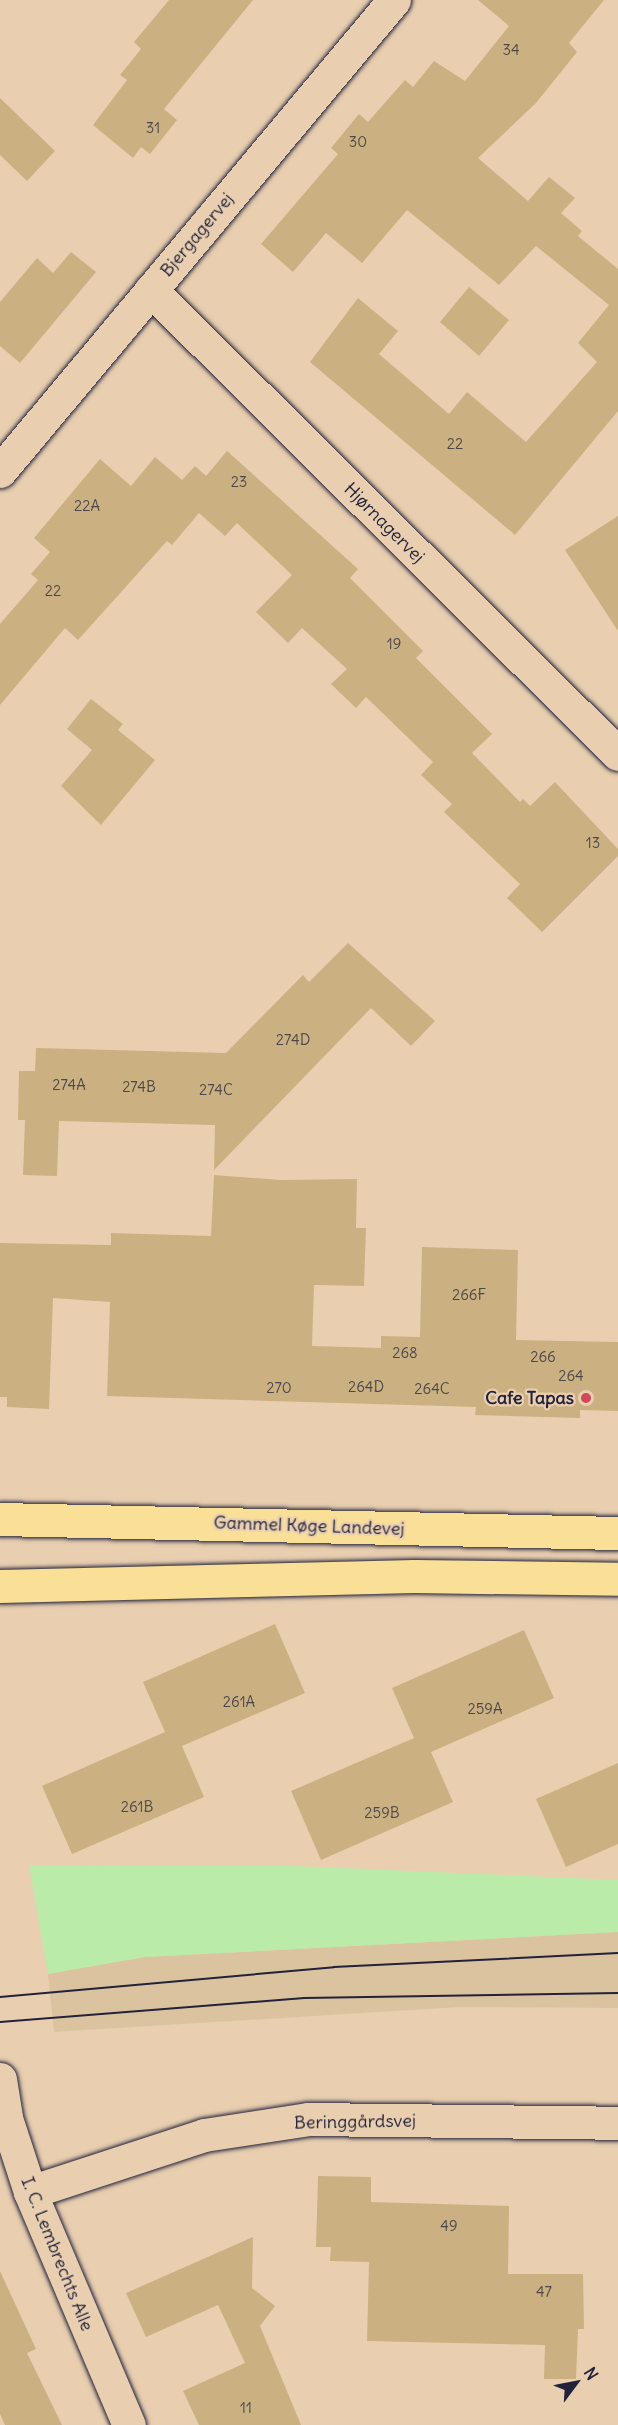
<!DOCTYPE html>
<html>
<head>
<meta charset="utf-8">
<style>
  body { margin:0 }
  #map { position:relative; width:618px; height:2425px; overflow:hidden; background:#e9cfb0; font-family:Delius,sans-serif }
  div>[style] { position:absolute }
  .built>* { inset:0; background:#dcc3a0 }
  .green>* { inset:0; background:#bbeba9 }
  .building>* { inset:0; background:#cbb181 }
  .roads { filter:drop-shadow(0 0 2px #22223b) drop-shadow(0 0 2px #22223b) }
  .minor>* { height:33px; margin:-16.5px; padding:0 16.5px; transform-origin:16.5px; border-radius:16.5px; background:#e9cfb0 }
  .major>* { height:33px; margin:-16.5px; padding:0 16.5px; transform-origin:16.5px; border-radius:16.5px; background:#fadf96 }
  .tram>* { height:1.5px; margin:-0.75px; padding:0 0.75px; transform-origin:0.75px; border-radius:0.75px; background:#22223b }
  .dots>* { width:16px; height:16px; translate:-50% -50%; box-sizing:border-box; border:3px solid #e9cfb0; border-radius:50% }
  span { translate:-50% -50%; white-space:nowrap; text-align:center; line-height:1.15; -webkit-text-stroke:4.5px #e9cfb0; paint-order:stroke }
  .number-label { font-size:15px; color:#4c464c }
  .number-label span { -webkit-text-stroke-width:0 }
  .street-label { font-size:18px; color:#22223b }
  .poi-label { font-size:18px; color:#22223b; font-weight:700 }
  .right { translate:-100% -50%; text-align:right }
  .north { position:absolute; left:546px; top:2353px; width:60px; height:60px; -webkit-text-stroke:4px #e9cfb0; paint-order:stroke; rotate:58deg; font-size:16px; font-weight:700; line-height:24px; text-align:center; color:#22223b }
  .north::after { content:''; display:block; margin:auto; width:21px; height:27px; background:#22223b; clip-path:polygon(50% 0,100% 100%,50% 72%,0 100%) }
</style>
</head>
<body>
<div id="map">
  <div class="built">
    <i style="clip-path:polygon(618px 1932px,618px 2008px,460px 2007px,54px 2032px,48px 1974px,65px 1970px,145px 1957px)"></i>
  </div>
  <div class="green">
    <i style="clip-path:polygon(29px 1865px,294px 1866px,618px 1880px,618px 1932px,145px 1957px,48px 1974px)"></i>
  </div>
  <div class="building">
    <i style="clip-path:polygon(169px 0,253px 0,164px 109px,177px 120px,150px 154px,141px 147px,133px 158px,93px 125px,127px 80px,120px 75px,141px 49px,134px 42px)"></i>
    <i style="clip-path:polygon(478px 0,604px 0,569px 43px,577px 52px,536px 103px,478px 158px,528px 201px,549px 177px,575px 198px,561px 213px,582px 231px,578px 236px,618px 269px,618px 411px,515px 535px,310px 362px,358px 298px,398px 331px,379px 354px,449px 414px,467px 392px,526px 442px,597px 362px,578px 343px,609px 305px,536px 246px,499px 285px,407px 210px,362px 263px,326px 233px,293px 272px,261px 244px,338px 154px,331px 148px,359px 114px,368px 122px,405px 80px,413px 87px,434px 61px,465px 81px,509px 26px)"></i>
    <i style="clip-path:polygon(0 98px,55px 151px,27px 181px,0 155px)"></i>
    <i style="clip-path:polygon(71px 252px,96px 272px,20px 363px,0 346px,0 302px,37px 258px,53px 273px)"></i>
    <i style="clip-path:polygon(469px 287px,509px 320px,479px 356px,440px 322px)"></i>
    <i style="clip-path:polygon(227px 451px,358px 569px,350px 578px,423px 651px,416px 658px,492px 734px,472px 753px,520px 802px,523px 799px,530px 806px,555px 782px,618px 849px,618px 856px,542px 932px,507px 898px,520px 884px,444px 812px,452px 804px,421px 775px,433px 762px,366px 697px,356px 708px,331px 684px,347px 669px,302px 628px,288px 643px,256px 612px,292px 575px,237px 523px,225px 536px,199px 513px,172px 545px,167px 541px,78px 640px,65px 628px,0 705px,0 624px,38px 580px,31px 574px,50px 552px,34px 538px,100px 459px,131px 486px,155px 457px,182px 480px,195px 466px,206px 476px)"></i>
    <i style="clip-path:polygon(618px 516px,618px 631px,565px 550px)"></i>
    <i style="clip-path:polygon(91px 699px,123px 724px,118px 730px,155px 760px,101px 825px,61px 786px,92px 750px,67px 729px)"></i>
    <i style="clip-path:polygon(348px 943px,435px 1021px,411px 1046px,371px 1008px,214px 1170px,215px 1125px,59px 1121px,57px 1176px,23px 1175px,25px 1120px,18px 1120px,19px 1071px,35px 1071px,36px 1048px,226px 1053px,303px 975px,309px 982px)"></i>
    <i style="clip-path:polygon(214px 1175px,280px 1180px,357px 1179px,356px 1228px,366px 1228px,364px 1286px,314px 1285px,312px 1346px,381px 1348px,381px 1336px,420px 1337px,422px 1247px,518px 1250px,516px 1340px,618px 1342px,618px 1411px,580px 1410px,580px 1418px,475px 1415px,476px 1407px,107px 1396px,110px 1302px,53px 1298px,49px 1409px,7px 1407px,7px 1397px,0 1397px,0 1243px,111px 1245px,111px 1233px,211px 1236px)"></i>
    <i style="clip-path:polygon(275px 1624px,305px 1693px,182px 1746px,204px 1797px,72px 1854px,42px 1786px,165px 1732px,143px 1682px)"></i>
    <i style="clip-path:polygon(524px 1630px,554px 1698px,431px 1752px,453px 1802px,321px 1860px,291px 1791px,414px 1738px,392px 1688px)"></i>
    <i style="clip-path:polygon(618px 1763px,618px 1844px,566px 1867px,536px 1799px)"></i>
    <i style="clip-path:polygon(318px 2176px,371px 2177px,371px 2202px,509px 2206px,508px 2274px,583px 2274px,584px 2329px,578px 2329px,576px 2379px,544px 2379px,545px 2345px,367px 2341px,369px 2262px,330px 2261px,331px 2247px,316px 2247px)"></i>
    <i style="clip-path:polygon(253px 2237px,252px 2288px,275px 2306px,260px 2326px,301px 2425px,199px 2425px,183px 2391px,245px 2363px,218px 2305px,146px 2337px,126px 2293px)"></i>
    <i style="clip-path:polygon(0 2271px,36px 2349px,27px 2353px,62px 2425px,5px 2425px,0 2414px)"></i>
  </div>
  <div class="roads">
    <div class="minor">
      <i style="left:151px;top:290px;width:658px;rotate:44.82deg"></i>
      <i style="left:0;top:471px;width:614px;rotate:-50.09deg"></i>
      <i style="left:0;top:2079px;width:39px;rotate:81deg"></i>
      <i style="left:6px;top:2118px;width:78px;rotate:72deg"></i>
      <i style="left:30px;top:2192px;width:253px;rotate:67deg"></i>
      <i style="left:30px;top:2192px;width:183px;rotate:-18.1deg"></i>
      <i style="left:204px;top:2135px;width:105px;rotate:-8.7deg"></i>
      <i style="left:308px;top:2119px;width:310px;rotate:0.7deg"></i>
    </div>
    <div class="major">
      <i style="left:0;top:1519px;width:618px;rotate:1.3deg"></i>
      <i style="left:0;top:1586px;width:414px;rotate:-1.4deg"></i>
      <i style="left:414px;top:1576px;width:204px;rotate:0.8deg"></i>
    </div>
  </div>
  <div class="tram">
    <i style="left:0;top:1997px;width:335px;rotate:-5.1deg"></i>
    <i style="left:334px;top:1967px;width:284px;rotate:-2.8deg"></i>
    <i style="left:0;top:2022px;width:305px;rotate:-4.5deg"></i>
    <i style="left:304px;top:1998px;width:314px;rotate:-0.9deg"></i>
  </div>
  <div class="dots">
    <i style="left:586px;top:1398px;background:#d1495b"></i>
  </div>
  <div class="number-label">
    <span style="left:511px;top:50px">34</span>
    <span style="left:153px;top:128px">31</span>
    <span style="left:358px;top:142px">30</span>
    <span style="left:455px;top:444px">22</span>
    <span style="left:239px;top:482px">23</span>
    <span style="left:87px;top:506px">22A</span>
    <span style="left:53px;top:591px">22</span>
    <span style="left:394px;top:644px">19</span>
    <span style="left:593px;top:843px">13</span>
    <span style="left:293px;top:1040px">274D</span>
    <span style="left:69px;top:1085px">274A</span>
    <span style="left:139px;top:1087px">274B</span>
    <span style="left:216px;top:1090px">274C</span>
    <span style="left:469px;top:1295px">266F</span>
    <span style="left:405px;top:1353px">268</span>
    <span style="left:543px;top:1357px">266</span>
    <span style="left:571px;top:1376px">264</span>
    <span style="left:366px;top:1387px">264D</span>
    <span style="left:279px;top:1388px">270</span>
    <span style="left:432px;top:1389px">264C</span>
    <span style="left:239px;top:1702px">261A</span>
    <span style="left:485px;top:1709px">259A</span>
    <span style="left:137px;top:1807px">261B</span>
    <span style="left:382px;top:1813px">259B</span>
    <span style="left:449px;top:2226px">49</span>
    <span style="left:544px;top:2292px">47</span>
    <span style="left:246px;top:2408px">11</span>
  </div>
  <div class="street-label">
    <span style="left:197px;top:235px;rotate:-50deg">Bjergagervej</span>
    <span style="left:384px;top:523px;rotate:45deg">Hjørnagervej</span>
    <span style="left:309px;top:1526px;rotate:2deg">Gammel Køge Landevej</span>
    <span style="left:355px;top:2122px;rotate:-1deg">Beringgårdsvej</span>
    <span style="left:57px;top:2254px;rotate:68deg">I. C. Lembrechts Alle</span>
  </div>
  <div class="poi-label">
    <span class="right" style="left:574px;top:1398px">Cafe Tapas</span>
  </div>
  <div class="north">N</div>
</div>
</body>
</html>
